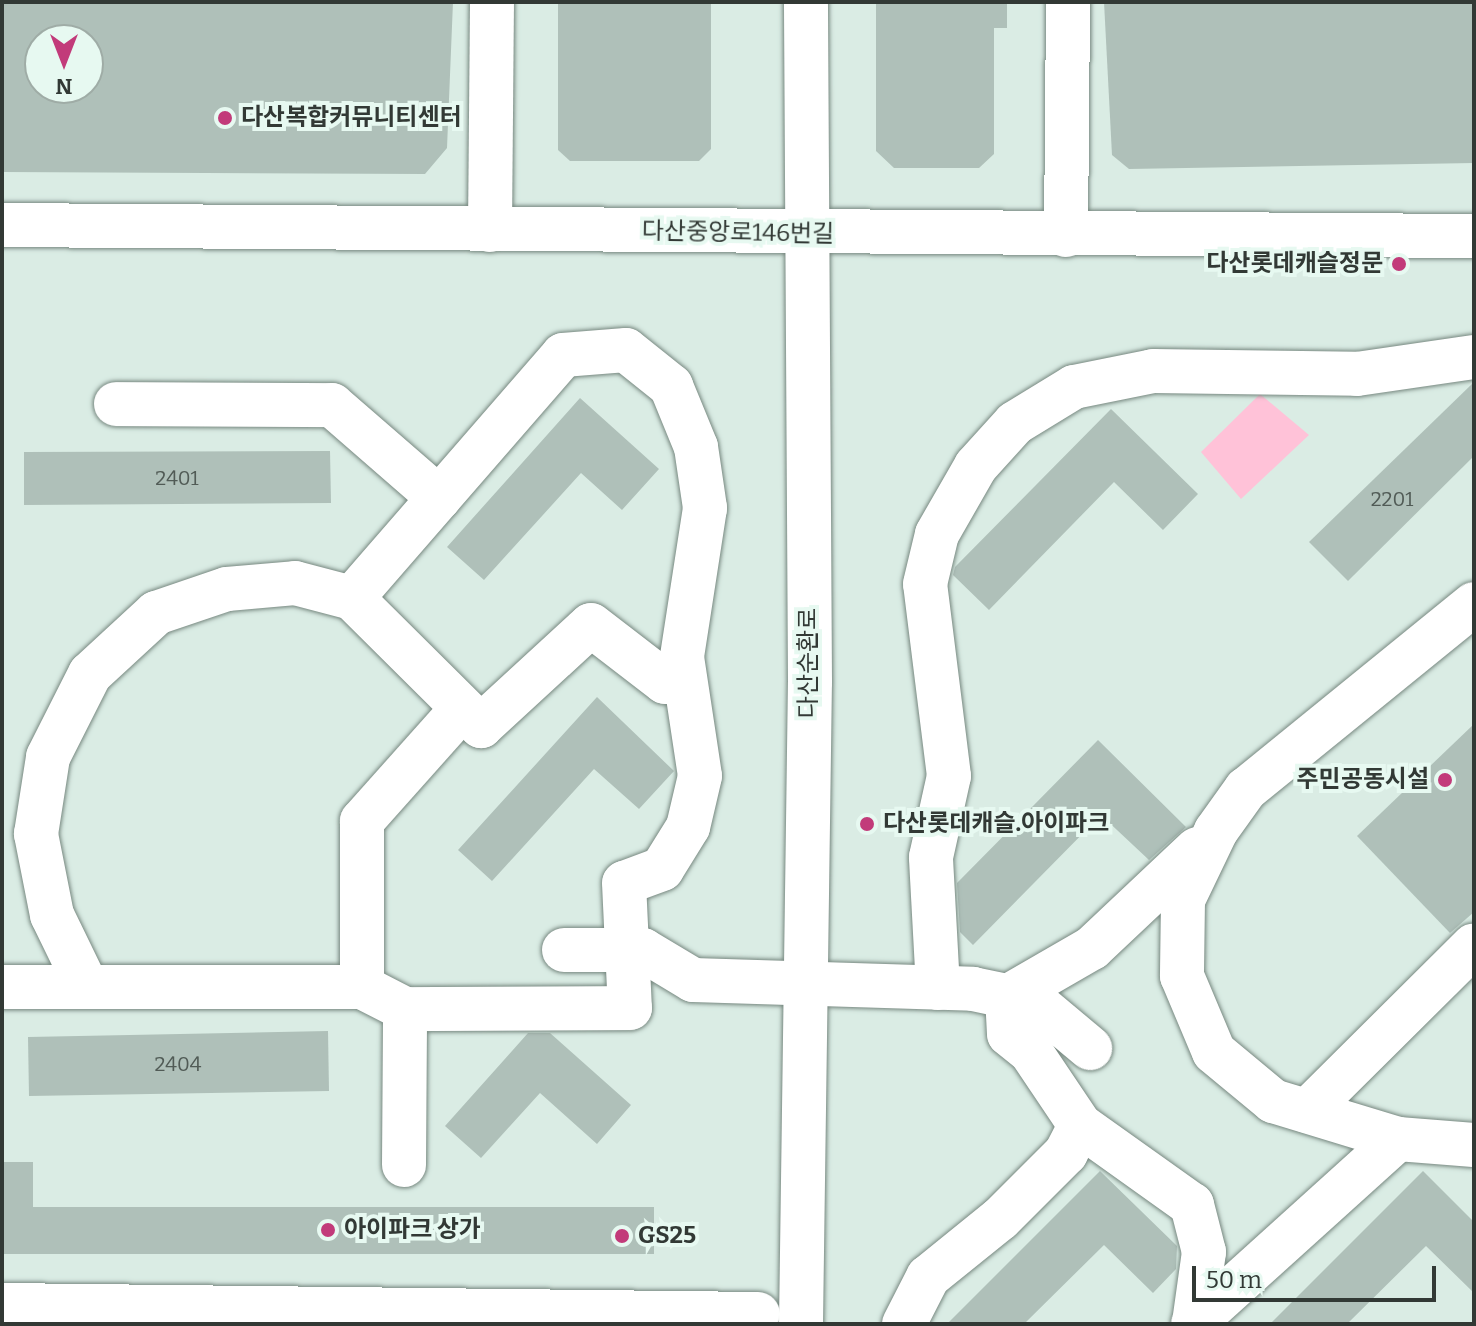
<!DOCTYPE html>
<html>
<head>
<meta charset="utf-8">
<style>
  body { margin:0 }
  #map { position:relative; width:1476px; height:1326px; overflow:hidden; background:#daece4; font-family:Bitter,"Noto Sans KR",serif }
  div>[style] { position:absolute }
  .green>* { inset:0; background:#ffc2d8 }
  .building>* { inset:0; background:#afc0b9 }
  .roads { filter:drop-shadow(0 0 2px #778880) drop-shadow(0 0 2px #778880) }
  .minor>* { height:44px; margin:-22px; padding:0 22px; transform-origin:22px; border-radius:22px; background:#fff }
  .dots>* { width:22px; height:22px; translate:-50% -50%; box-sizing:border-box; border:4px solid #e7f9f1; border-radius:50% }
  span { translate:-50% -50%; white-space:nowrap; text-align:center; line-height:1.15; -webkit-text-stroke:8px #e7f9f1; paint-order:stroke }
  .number-label { font-size:20px; color:#515b56 }
  .number-label span { -webkit-text-stroke-width:0 }
  .poi-label { font-size:24px; color:#323935; font-weight:700 }
  .left { translate:0 -50%; text-align:left }
  .right { translate:-100% -50%; text-align:right }
  .street-label { font-size:24px; color:#323935 }
  .frame { position:absolute; inset:0; border:4px solid #323935; pointer-events:none }
  .north { position:absolute; left:24px; top:24px; width:80px; height:80px; box-sizing:border-box; background:#e7f9f1; border:2px solid #9faca6; border-radius:50%; rotate:180deg; font-size:22px; font-weight:700; line-height:32px; text-align:center; color:#323935 }
  .north::after { content:''; display:block; margin:auto; width:28px; height:36px; background:#c23b7a; clip-path:polygon(50% 0,100% 100%,50% 72%,0 100%) }
  .scale { position:absolute; left:1192px; top:1266px; width:244px; height:36px; box-sizing:border-box; border:4px solid #323935; border-top:0; padding-left:10px; font-size:24px; line-height:28px; white-space:nowrap; color:#323935; -webkit-text-stroke:6px #e7f9f1; paint-order:stroke }
</style>
</head>
<body>
<div id="map">
  <div class="green">
    <i style="clip-path:polygon(1260px 394px,1309px 435px,1241px 499px,1201px 452px)"></i>
  </div>
  <div class="building">
    <i style="clip-path:polygon(evenodd,2px 2px,453px 2px,447px 148px,425px 174px,2px 172px,2px 2px,40px 40px,88px 40px,88px 88px,40px 88px,40px 40px)"></i>
    <i style="clip-path:polygon(558px 2px,711px 2px,711px 149px,699px 161px,570px 161px,558px 150px)"></i>
    <i style="clip-path:polygon(876px 2px,1007px 2px,1007px 28px,994px 28px,994px 154px,979px 168px,894px 168px,876px 151px)"></i>
    <i style="clip-path:polygon(1104px 2px,1474px 2px,1474px 163px,1129px 169px,1112px 155px)"></i>
    <i style="clip-path:polygon(1474px 382px,1474px 456px,1348px 581px,1309px 542px)"></i>
    <i style="clip-path:polygon(580px 398px,659px 469px,622px 510px,581px 473px,484px 580px,447px 547px)"></i>
    <i style="clip-path:polygon(1111px 409px,1198px 494px,1163px 530px,1114px 482px,989px 610px,953px 575px,955px 567px)"></i>
    <i style="clip-path:polygon(330px 451px,331px 503px,24px 505px,24px 452px)"></i>
    <i style="clip-path:polygon(597px 697px,674px 771px,639px 809px,594px 769px,492px 881px,458px 850px)"></i>
    <i style="clip-path:polygon(1474px 724px,1474px 912px,1450px 933px,1357px 836px)"></i>
    <i style="clip-path:polygon(1098px 740px,1186px 827px,1149px 860px,1101px 815px,973px 945px,960px 932px,957px 883px)"></i>
    <i style="clip-path:polygon(328px 1031px,329px 1091px,29px 1096px,28px 1037px)"></i>
    <i style="clip-path:polygon(528px 1033px,550px 1033px,631px 1105px,597px 1144px,540px 1093px,481px 1158px,445px 1126px)"></i>
    <i style="clip-path:polygon(2px 1162px,33px 1162px,33px 1207px,654px 1207px,654px 1254px,2px 1254px)"></i>
    <i style="clip-path:polygon(1100px 1171px,1177px 1246px,1176px 1269px,1153px 1293px,1104px 1245px,1024px 1324px,947px 1324px)"></i>
    <i style="clip-path:polygon(1423px 1171px,1474px 1222px,1474px 1293px,1426px 1246px,1347px 1324px,1270px 1324px)"></i>
  </div>
  <div class="roads">
    <div class="minor">
      <i style="left:2px;top:225px;width:1472px;rotate:0.43deg"></i>
      <i style="left:490px;top:230px;width:228px;rotate:-89.5deg"></i>
      <i style="left:1066px;top:235px;width:233px;rotate:-89.5deg"></i>
      <i style="left:116px;top:404px;width:216px;rotate:0.3deg"></i>
      <i style="left:332px;top:405px;width:142px;rotate:41deg"></i>
      <i style="left:352px;top:598px;width:322px;rotate:-49deg"></i>
      <i style="left:563px;top:355px;width:63px;rotate:-4.5deg"></i>
      <i style="left:626px;top:350px;width:58px;rotate:38.7deg"></i>
      <i style="left:671px;top:386px;width:66px;rotate:67.7deg"></i>
      <i style="left:696px;top:447px;width:62px;rotate:81.6deg"></i>
      <i style="left:705px;top:508px;width:151px;rotate:98.8deg"></i>
      <i style="left:682px;top:657px;width:120px;rotate:81.4deg"></i>
      <i style="left:700px;top:776px;width:52px;rotate:103.2deg"></i>
      <i style="left:688px;top:827px;width:49px;rotate:121.8deg"></i>
      <i style="left:662px;top:869px;width:40px;rotate:159.8deg"></i>
      <i style="left:624px;top:883px;width:125px;rotate:87.3deg"></i>
      <i style="left:630px;top:1008px;width:225px;rotate:179.7deg"></i>
      <i style="left:1474px;top:604px;width:294px;rotate:140.9deg"></i>
      <i style="left:1246px;top:789px;width:52px;rotate:125.5deg"></i>
      <i style="left:1216px;top:831px;width:76px;rotate:115.6deg"></i>
      <i style="left:1183px;top:900px;width:76px;rotate:90.8deg"></i>
      <i style="left:1182px;top:976px;width:82px;rotate:67.2deg"></i>
      <i style="left:1214px;top:1052px;width:77px;rotate:39.7deg"></i>
      <i style="left:1273px;top:1101px;width:131px;rotate:16.9deg"></i>
      <i style="left:1398px;top:1139px;width:76px;rotate:4.5deg"></i>
      <i style="left:564px;top:950px;width:79px"></i>
      <i style="left:643px;top:950px;width:58px;rotate:31deg"></i>
      <i style="left:693px;top:980px;width:280px;rotate:1.8deg"></i>
      <i style="left:973px;top:989px;width:63px;rotate:11.8deg"></i>
      <i style="left:1035px;top:1002px;width:72px;rotate:39.9deg"></i>
      <i style="left:2px;top:987px;width:360px"></i>
      <i style="left:87px;top:987px;width:80px;rotate:-115.9deg"></i>
      <i style="left:52px;top:915px;width:83px;rotate:-101.2deg"></i>
      <i style="left:36px;top:834px;width:78px;rotate:-81.1deg"></i>
      <i style="left:48px;top:757px;width:93px;rotate:-63.2deg"></i>
      <i style="left:90px;top:674px;width:90px;rotate:-42.7deg"></i>
      <i style="left:156px;top:613px;width:75px;rotate:-18.7deg"></i>
      <i style="left:227px;top:589px;width:68px;rotate:-5deg"></i>
      <i style="left:295px;top:583px;width:59px;rotate:14.7deg"></i>
      <i style="left:352px;top:598px;width:182px;rotate:44.8deg"></i>
      <i style="left:481px;top:726px;width:149px;rotate:-42.6deg"></i>
      <i style="left:591px;top:625px;width:93px;rotate:37.6deg"></i>
      <i style="left:665px;top:682px;width:19px"></i>
      <i style="left:938px;top:988px;width:131px;rotate:-93.1deg"></i>
      <i style="left:931px;top:857px;width:83px;rotate:-77.5deg"></i>
      <i style="left:949px;top:776px;width:193px;rotate:-97.1deg"></i>
      <i style="left:925px;top:584px;width:51px;rotate:-76.5deg"></i>
      <i style="left:937px;top:534px;width:78px;rotate:-60.2deg"></i>
      <i style="left:976px;top:466px;width:58px;rotate:-47.8deg"></i>
      <i style="left:1015px;top:423px;width:69px;rotate:-31.4deg"></i>
      <i style="left:1074px;top:387px;width:81px;rotate:-11.4deg"></i>
      <i style="left:1153px;top:371px;width:204px;rotate:0.8deg"></i>
      <i style="left:1357px;top:374px;width:118px;rotate:-8.3deg"></i>
      <i style="left:1307px;top:1111px;width:235px;rotate:-44.8deg"></i>
      <i style="left:404px;top:1165px;width:156px;rotate:-89.6deg"></i>
      <i style="left:405px;top:1009px;width:48px;rotate:-152.9deg"></i>
      <i style="left:362px;top:987px;width:166px;rotate:-90deg"></i>
      <i style="left:362px;top:821px;width:147px;rotate:-48.3deg"></i>
      <i style="left:2px;top:1305px;width:756px;rotate:0.68deg"></i>
      <i style="left:1194px;top:1323px;width:72px;rotate:-82deg"></i>
      <i style="left:1204px;top:1252px;width:49px;rotate:-104.3deg"></i>
      <i style="left:1192px;top:1205px;width:138px;rotate:-144.5deg"></i>
      <i style="left:1080px;top:1125px;width:88px;rotate:-123.9deg"></i>
      <i style="left:1031px;top:1052px;width:28px;rotate:-141deg"></i>
      <i style="left:1009px;top:1034px;width:37px;rotate:-93deg"></i>
      <i style="left:1007px;top:997px;width:98px;rotate:-30deg"></i>
      <i style="left:1092px;top:948px;width:144px;rotate:-43.3deg"></i>
      <i style="left:801px;top:1324px;width:642px;rotate:-89.2deg"></i>
      <i style="left:810px;top:682px;width:680px;rotate:-90.34deg"></i>
      <i style="left:904px;top:1324px;width:53px;rotate:-62.9deg"></i>
      <i style="left:928px;top:1277px;width:92px;rotate:-38.9deg"></i>
      <i style="left:1000px;top:1219px;width:93px;rotate:-45deg"></i>
      <i style="left:1066px;top:1153px;width:31px;rotate:-63deg"></i>
      <i style="left:1193px;top:1324px;width:276px;rotate:-42.1deg"></i>
    </div>
  </div>
  <div class="dots">
    <i style="left:225px;top:118px;background:#c23b7a"></i>
    <i style="left:1399px;top:264px;background:#c23b7a"></i>
    <i style="left:1445px;top:780px;background:#c23b7a"></i>
    <i style="left:867px;top:824px;background:#c23b7a"></i>
    <i style="left:328px;top:1230px;background:#c23b7a"></i>
    <i style="left:622px;top:1236px;background:#c23b7a"></i>
  </div>
  <div class="number-label">
    <span style="left:177px;top:478px">2401</span>
    <span style="left:1392px;top:499px">2201</span>
    <span style="left:178px;top:1064px">2404</span>
  </div>
  <div class="poi-label">
    <span class="left" style="left:241px;top:118px">다산복합커뮤니티센터</span>
    <span class="right" style="left:1383px;top:264px">다산롯데캐슬정문</span>
    <span class="right" style="left:1429px;top:780px">주민공동시설</span>
    <span class="left" style="left:883px;top:824px">다산롯데캐슬.아이파크</span>
    <span class="left" style="left:344px;top:1230px">아이파크 상가</span>
    <span class="left" style="left:638px;top:1236px">GS25</span>
  </div>
  <div class="street-label">
    <span style="left:738px;top:233px;rotate:1deg">다산중앙로146번길</span>
    <span style="left:809px;top:663px;rotate:-90deg">다산순환로</span>
  </div>
  <div class="frame"></div>
  <div class="north">N</div>
  <div class="scale">50 m</div>
</div>
</body>
</html>
